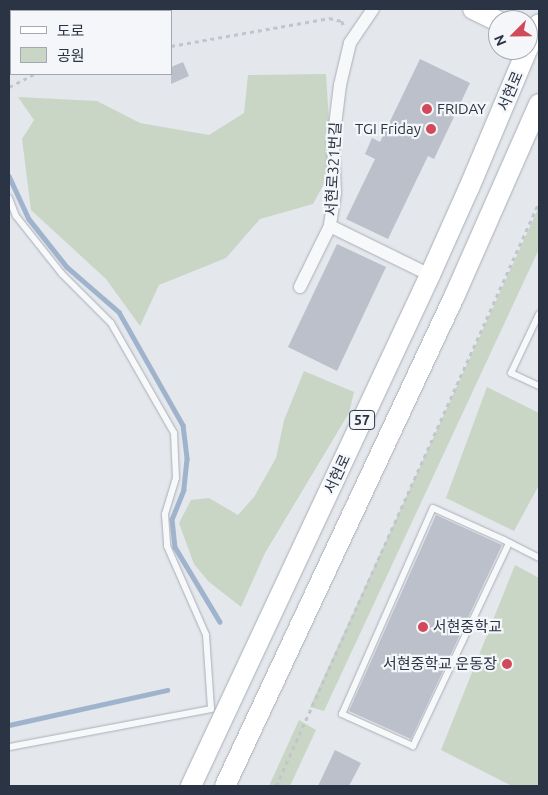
<!DOCTYPE html>
<html>
<head>
<meta charset="utf-8">
<style>
  body { margin:0 }
  #map { position:relative; width:548px; height:795px; overflow:hidden; background:#e4e7ec; font-family:Ubuntu,"Noto Sans KR",sans-serif }
  div>[style] { position:absolute }
  .green>* { inset:0; background:#c9d6c5 }
  .stream>* { height:4.5px; margin:-2.25px; padding:0 2.25px; transform-origin:2.25px; border-radius:2.25px; background:#9fb4cc }
  .building>* { inset:0; background:#bbc0ca }
  .path>* { height:2.5px; margin-top:-1.25px; transform-origin:0; background:repeating-linear-gradient(90deg,#c2c5cb 0 4px,transparent 0 8px) }
  .roads { filter:drop-shadow(0 0 1px #a9aeb7) drop-shadow(0 0 1px #a9aeb7) }
  .lane>* { height:6px; margin:-3px; padding:0 3px; transform-origin:3px; border-radius:3px; background:#f7f8fa }
  .street>* { height:12px; margin:-6px; padding:0 6px; transform-origin:6px; border-radius:6px; background:#f7f8fa }
  .primary>* { height:20px; margin:-10px; padding:0 10px; transform-origin:10px; border-radius:10px; background:#fff }
  .dots>* { width:14px; height:14px; translate:-50% -50%; box-sizing:border-box; border:2px solid #f4f6f9; border-radius:50% }
  span { translate:-50% -50%; white-space:nowrap; text-align:center; line-height:1.15; -webkit-text-stroke:4.5px #f4f6f9; paint-order:stroke }
  .shield-label span { padding:1px 4px; background:#f4f6f9; border:1px solid; border-radius:4px; -webkit-text-stroke-width:0 }
  .shield-label { font-size:14px; color:#2b3445; font-weight:700 }
  .street-label { font-size:15px; color:#2b3445 }
  .poi-label { font-size:15px; color:#2b3445 }
  .left { translate:0 -50%; text-align:left }
  .right { translate:-100% -50%; text-align:right }
  .frame { position:absolute; inset:0; border:10px solid #2b3445; pointer-events:none }
  .legend { position:absolute; left:10px; top:10px; width:162px; height:65px; box-sizing:border-box; background:#f4f6f9; border:1px solid #a4a8b1; margin:0; padding:6px 9px; list-style:none; font-size:15px; color:#2b3445 }
  .legend li { display:flex; align-items:center; gap:10px; height:25px }
  .legend b { width:25px; border:1px solid #a4a8b1 }
  .north { position:absolute; left:488px; top:10px; width:50px; height:50px; box-sizing:border-box; background:#f4f6f9; border:1px solid #a4a8b1; border-radius:50%; rotate:247deg; font-size:14px; font-weight:700; line-height:20px; text-align:center; color:#2b3445 }
  .north::after { content:''; display:block; margin:auto; width:18px; height:22px; background:#d1495b; clip-path:polygon(50% 0,100% 100%,50% 72%,0 100%) }
</style>
</head>
<body>
<div id="map">
  <div class="green">
    <i style="clip-path:polygon(326px 74px,332px 169px,313px 204px,260px 219px,226px 258px,159px 285px,140px 326px,106px 279px,31px 210px,22px 139px,34px 120px,18px 97px,97px 101px,140px 123px,209px 135px,244px 113px,248px 75px)"></i>
    <i style="clip-path:polygon(539px 207px,539px 249px,324px 711px,310px 707px)"></i>
    <i style="clip-path:polygon(304px 371px,354px 392px,349px 413px,265px 553px,241px 607px,208px 581px,194px 564px,179px 523px,191px 500px,209px 498px,238px 515px,254px 497px,276px 458px,284px 420px)"></i>
    <i style="clip-path:polygon(487px 387px,539px 413px,539px 485px,514px 531px,446px 498px)"></i>
    <i style="clip-path:polygon(515px 565px,539px 578px,539px 786px,512px 786px,441px 750px)"></i>
    <i style="clip-path:polygon(299px 720px,316px 730px,290px 786px,269px 786px)"></i>
  </div>
  <div class="stream">
    <i style="left:9px;top:176px;width:47px;rotate:65.1deg"></i>
    <i style="left:29px;top:219px;width:61px;rotate:51.6deg"></i>
    <i style="left:67px;top:267px;width:69px;rotate:40.9deg"></i>
    <i style="left:119px;top:312px;width:130px;rotate:60.5deg"></i>
    <i style="left:183px;top:425px;width:34px;rotate:83deg"></i>
    <i style="left:187px;top:459px;width:31px;rotate:96deg"></i>
    <i style="left:184px;top:490px;width:31px;rotate:112deg"></i>
    <i style="left:172px;top:519px;width:28px;rotate:84deg"></i>
    <i style="left:175px;top:547px;width:87px;rotate:59deg"></i>
    <i style="left:9px;top:725px;width:162px;rotate:-12.5deg"></i>
  </div>
  <div class="building">
    <i style="clip-path:polygon(420px 59px,470px 83px,434px 159px,428px 156px,388px 239px,346px 219px,375px 159px,365px 154px,372px 138px,380px 142px)"></i>
    <i style="clip-path:polygon(183px 62px,189px 76px,171px 84px,171px 67px)"></i>
    <i style="clip-path:polygon(337px 244px,386px 267px,337px 371px,288px 347px)"></i>
    <i style="clip-path:polygon(436px 515px,502px 545px,411px 739px,349px 711px)"></i>
    <i style="clip-path:polygon(335px 750px,361px 763px,349px 786px,318px 786px)"></i>
  </div>
  <div class="path">
    <i style="left:171px;top:46px;width:160px;rotate:-10deg"></i>
    <i style="left:329px;top:18px;width:13px;rotate:13deg"></i>
    <i style="left:342px;top:21px;width:6px;rotate:72deg"></i>
    <i style="left:9px;top:87px;width:28px;rotate:-27deg"></i>
    <i style="left:276px;top:786px;width:640px;rotate:-65.76deg"></i>
  </div>
  <div class="roads">
    <div class="lane">
      <i style="left:9px;top:198px;width:19px;rotate:69deg"></i>
      <i style="left:16px;top:216px;width:74px;rotate:51.6deg"></i>
      <i style="left:62px;top:274px;width:69px;rotate:45deg"></i>
      <i style="left:111px;top:323px;width:127px;rotate:60.2deg"></i>
      <i style="left:174px;top:433px;width:45px;rotate:87.5deg"></i>
      <i style="left:176px;top:478px;width:38px;rotate:107deg"></i>
      <i style="left:165px;top:514px;width:32px;rotate:86deg"></i>
      <i style="left:167px;top:546px;width:97px;rotate:66.3deg"></i>
      <i style="left:206px;top:635px;width:74px;rotate:86.1deg"></i>
      <i style="left:211px;top:709px;width:206px;rotate:169.3deg"></i>
      <i style="left:539px;top:314px;width:65px;rotate:115.4deg"></i>
      <i style="left:511px;top:373px;width:31px;rotate:25deg"></i>
      <i style="left:509px;top:543px;width:225px;rotate:115.3deg"></i>
      <i style="left:413px;top:746px;width:78px;rotate:-155.7deg"></i>
      <i style="left:342px;top:714px;width:225px;rotate:-66.2deg"></i>
      <i style="left:433px;top:508px;width:78px;rotate:24.3deg"></i>
      <i style="left:504px;top:540px;width:39px;rotate:27deg"></i>
    </div>
    <div class="street">
      <i style="left:373px;top:9px;width:41px;rotate:124.1deg"></i>
      <i style="left:350px;top:43px;width:43px;rotate:103.4deg"></i>
      <i style="left:340px;top:85px;width:57px;rotate:97deg"></i>
      <i style="left:333px;top:142px;width:51px;rotate:87.8deg"></i>
      <i style="left:335px;top:193px;width:33px;rotate:99deg"></i>
      <i style="left:330px;top:226px;width:111px;rotate:26.1deg"></i>
      <i style="left:300px;top:287px;width:68px;rotate:-63.8deg"></i>
    </div>
    <div class="primary">
      <i style="left:473px;top:9px;width:28px;rotate:26deg"></i>
      <i style="left:528px;top:48px;width:26px;rotate:-65deg"></i>
      <i style="left:191px;top:786px;width:564px;rotate:-64.93deg"></i>
      <i style="left:430px;top:275px;width:95px;rotate:-65.9deg"></i>
      <i style="left:469px;top:188px;width:150px;rotate:-67.2deg"></i>
      <i style="left:225px;top:786px;width:540px;rotate:-64.91deg"></i>
      <i style="left:454px;top:297px;width:211px;rotate:-66.2deg"></i>
    </div>
  </div>
  <div class="dots">
    <i style="left:427px;top:109px;background:#d1495b"></i>
    <i style="left:431px;top:129px;background:#d1495b"></i>
    <i style="left:423px;top:627px;background:#d1495b"></i>
    <i style="left:507px;top:664px;background:#d1495b"></i>
  </div>
  <div class="shield-label">
    <span style="left:362px;top:420px">57</span>
  </div>
  <div class="street-label">
    <span style="left:510px;top:91px;rotate:-67deg">서현로</span>
    <span style="left:333px;top:169px;rotate:-87deg">서현로321번길</span>
    <span style="left:337px;top:474px;rotate:-65deg">서현로</span>
  </div>
  <div class="poi-label">
    <span class="left" style="left:437px;top:109px">FRIDAY</span>
    <span class="right" style="left:421px;top:129px">TGI Friday</span>
    <span class="left" style="left:433px;top:627px">서현중학교</span>
    <span class="right" style="left:497px;top:664px">서현중학교 운동장</span>
  </div>
  <div class="frame"></div>
  <ul class="legend">
  <li><b style="height:6px;background:#fff"></b>도로</li>
  <li><b style="height:14px;background:#c9d6c5"></b>공원</li>
  </ul>
  <div class="north">N</div>
</div>
</body>
</html>
